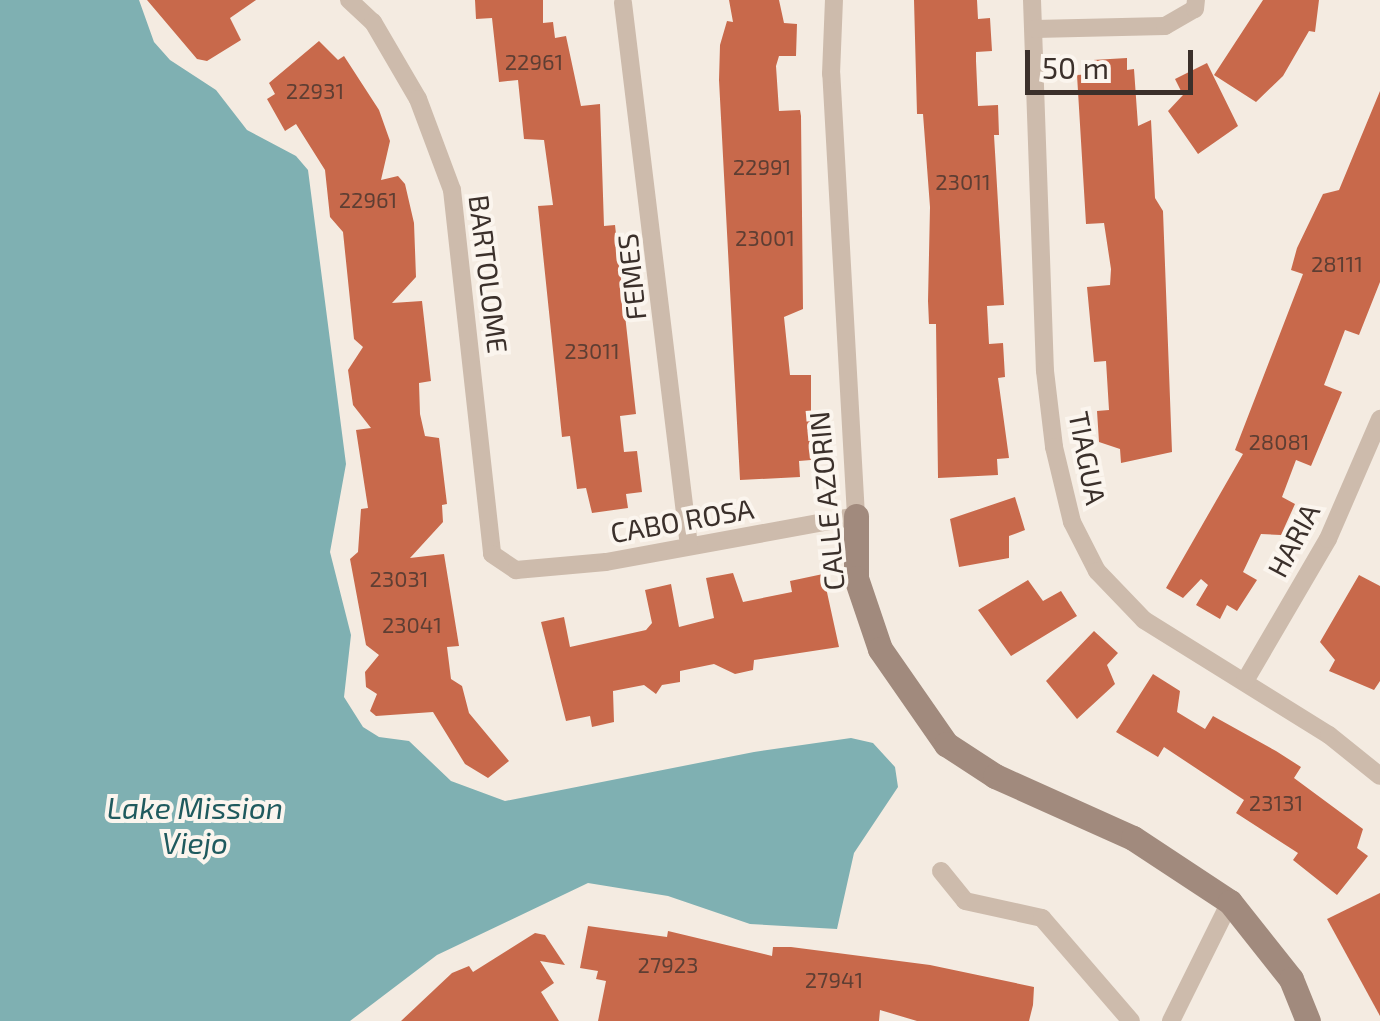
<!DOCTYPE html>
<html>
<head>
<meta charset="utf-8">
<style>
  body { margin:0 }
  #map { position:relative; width:1380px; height:1021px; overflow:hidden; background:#f4ebe1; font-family:"Exo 2",sans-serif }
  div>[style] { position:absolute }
  .water>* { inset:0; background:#7fb0b2 }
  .building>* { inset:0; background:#c8694b }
  .street>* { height:18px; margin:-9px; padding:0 9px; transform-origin:9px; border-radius:9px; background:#cdbbac }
  .secondary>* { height:25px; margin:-12.5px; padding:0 12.5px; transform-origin:12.5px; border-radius:12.5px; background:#a18a7d }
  span { translate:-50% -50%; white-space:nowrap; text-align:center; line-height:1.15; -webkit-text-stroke:8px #fbf5ee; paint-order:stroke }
  .number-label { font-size:22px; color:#5e3e33 }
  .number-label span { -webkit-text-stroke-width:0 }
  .street-label { font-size:28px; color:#3b302b }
  .water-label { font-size:30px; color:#1f5a5e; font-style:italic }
  .scale { position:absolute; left:1025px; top:50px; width:168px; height:45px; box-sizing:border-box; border:5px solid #3b302b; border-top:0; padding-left:12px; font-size:30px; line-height:35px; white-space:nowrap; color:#3b302b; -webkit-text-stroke:8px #fbf5ee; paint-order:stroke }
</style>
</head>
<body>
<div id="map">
  <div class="water">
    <i style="clip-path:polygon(0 0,139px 0,154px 42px,170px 60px,216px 90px,247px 130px,296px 156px,308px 170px,346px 464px,330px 552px,351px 635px,344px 697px,363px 727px,379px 737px,409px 741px,451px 781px,505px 801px,754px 752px,851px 738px,873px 743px,895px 767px,898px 787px,854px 853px,837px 929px,750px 924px,668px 896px,588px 883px,437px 955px,350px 1021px,0 1021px)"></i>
  </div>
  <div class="building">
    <i style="clip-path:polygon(147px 0,256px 0,230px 18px,241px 40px,207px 61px,197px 59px)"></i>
    <i style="clip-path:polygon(475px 0,543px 0,543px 23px,553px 22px,555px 38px,566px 36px,581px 106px,600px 104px,604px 226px,615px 225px,636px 414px,620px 416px,624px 452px,637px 451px,642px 492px,626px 494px,628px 508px,592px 513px,586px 488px,577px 489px,570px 436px,562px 437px,538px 206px,553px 205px,544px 140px,524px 139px,518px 80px,499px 82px,492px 18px,476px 19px)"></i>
    <i style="clip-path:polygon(729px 0,779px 0,784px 23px,797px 24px,796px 56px,779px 56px,776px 66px,779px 111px,800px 110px,801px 116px,803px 309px,784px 317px,790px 375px,811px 375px,811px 460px,799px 461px,800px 477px,740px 480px,719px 80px,720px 45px,727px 21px,733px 22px)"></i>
    <i style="clip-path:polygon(914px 0,977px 0,978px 19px,990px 18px,992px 51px,976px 52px,976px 61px,978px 106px,998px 105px,999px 135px,994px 135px,1004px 305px,987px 306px,989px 344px,1003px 343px,1005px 377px,998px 378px,1009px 458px,997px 459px,998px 475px,938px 478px,936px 324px,929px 324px,928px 301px,930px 207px,923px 114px,917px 114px)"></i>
    <i style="clip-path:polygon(1263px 0,1319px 0,1315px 32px,1309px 31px,1283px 76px,1256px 102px,1214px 75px)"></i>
    <i style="clip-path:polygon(319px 41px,338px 60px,344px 56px,379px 110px,390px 141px,381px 180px,398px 176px,405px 184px,414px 223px,416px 277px,392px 303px,422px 301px,431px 381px,419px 383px,420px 414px,425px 436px,439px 438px,447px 504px,442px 505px,443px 522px,410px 558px,444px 554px,459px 646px,447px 647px,451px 679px,462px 686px,469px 713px,509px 761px,488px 778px,465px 764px,433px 712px,376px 716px,370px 711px,377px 694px,366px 687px,365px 672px,379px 655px,366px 645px,350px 559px,358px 552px,361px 509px,368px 508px,356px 430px,371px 428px,353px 405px,348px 370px,363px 347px,354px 339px,343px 232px,330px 217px,325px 170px,296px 124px,285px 131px,267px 99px,275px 94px,269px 83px)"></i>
    <i style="clip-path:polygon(1127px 58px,1127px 70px,1134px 69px,1138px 126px,1151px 120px,1155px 198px,1163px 211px,1172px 452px,1121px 463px,1120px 449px,1099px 442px,1097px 411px,1109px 410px,1106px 361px,1094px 362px,1087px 287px,1110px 285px,1111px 269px,1104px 223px,1086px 224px,1077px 75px,1093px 74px,1093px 60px)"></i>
    <i style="clip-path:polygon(1207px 63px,1238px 126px,1198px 154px,1168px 111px,1183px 95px,1175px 79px)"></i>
    <i style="clip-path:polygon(1380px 91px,1380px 282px,1359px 335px,1345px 330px,1324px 385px,1342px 392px,1311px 466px,1296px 460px,1282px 497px,1295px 504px,1281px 535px,1261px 534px,1243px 572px,1257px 580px,1237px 611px,1227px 605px,1220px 619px,1196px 605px,1208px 585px,1201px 579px,1183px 598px,1166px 588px,1243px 454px,1235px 450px,1303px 274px,1291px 270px,1297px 248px,1323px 194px,1339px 190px)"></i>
    <i style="clip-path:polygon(1015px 497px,1025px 530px,1009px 536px,1009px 558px,959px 567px,950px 519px)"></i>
    <i style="clip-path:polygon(733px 573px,743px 602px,792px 592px,790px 581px,823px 574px,839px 647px,754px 660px,753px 670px,735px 674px,714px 664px,680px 671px,680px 682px,662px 685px,656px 694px,644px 685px,613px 691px,614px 722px,592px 727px,590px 716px,566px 721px,541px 622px,564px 617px,570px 647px,646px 630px,652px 623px,645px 590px,671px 584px,679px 627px,714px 618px,706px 578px)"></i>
    <i style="clip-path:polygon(1359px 575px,1380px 586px,1380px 681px,1374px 690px,1329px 671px,1335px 660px,1320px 642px)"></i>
    <i style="clip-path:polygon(1028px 580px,1043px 601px,1061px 591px,1077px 616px,1011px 656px,978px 610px)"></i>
    <i style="clip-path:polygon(1094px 631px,1118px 653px,1107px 665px,1115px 684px,1077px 719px,1046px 681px)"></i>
    <i style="clip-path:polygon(1153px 674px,1180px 691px,1177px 712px,1205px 729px,1213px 716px,1276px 751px,1301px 767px,1294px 778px,1363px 829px,1357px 848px,1368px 856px,1337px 895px,1293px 860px,1298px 853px,1236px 813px,1244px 800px,1164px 747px,1158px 757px,1116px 732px)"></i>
    <i style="clip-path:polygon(1380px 893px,1380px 1016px,1327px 919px)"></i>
    <i style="clip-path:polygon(588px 926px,667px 937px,668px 931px,772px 956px,773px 947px,791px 947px,930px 965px,1034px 987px,1033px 1005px,1029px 1021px,917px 1021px,880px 1010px,879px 1021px,598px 1021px,606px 981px,596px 979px,598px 971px,580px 968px)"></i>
    <i style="clip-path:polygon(535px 933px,545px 935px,565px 965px,540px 961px,554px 983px,541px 992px,559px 1021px,401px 1021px,452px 973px,469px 966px,473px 972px)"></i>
  </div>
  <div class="street">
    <i style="left:349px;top:0;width:33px;rotate:43deg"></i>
    <i style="left:373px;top:22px;width:89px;rotate:59.7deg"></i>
    <i style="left:418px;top:99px;width:97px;rotate:69.5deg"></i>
    <i style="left:452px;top:190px;width:366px;rotate:83.7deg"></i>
    <i style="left:492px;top:554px;width:29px;rotate:34deg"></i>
    <i style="left:516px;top:570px;width:90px;rotate:-5.1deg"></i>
    <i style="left:606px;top:562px;width:254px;rotate:-10.4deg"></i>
    <i style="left:856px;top:516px;width:443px;rotate:-93.2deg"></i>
    <i style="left:831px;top:74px;width:74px;rotate:-87.7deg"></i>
    <i style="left:1032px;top:0;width:371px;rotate:88deg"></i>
    <i style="left:1045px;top:371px;width:77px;rotate:83.2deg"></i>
    <i style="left:1054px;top:447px;width:77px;rotate:76.5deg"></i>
    <i style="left:1072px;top:522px;width:55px;rotate:63deg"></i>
    <i style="left:1097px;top:571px;width:68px;rotate:46.2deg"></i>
    <i style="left:1144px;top:620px;width:218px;rotate:31.9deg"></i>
    <i style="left:1329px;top:735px;width:65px;rotate:38.8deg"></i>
    <i style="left:623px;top:3px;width:547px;rotate:83.07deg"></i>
    <i style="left:1035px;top:29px;width:130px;rotate:-1.3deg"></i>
    <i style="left:1165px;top:26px;width:34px;rotate:-30deg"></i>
    <i style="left:1195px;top:9px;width:9px;rotate:-84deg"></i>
    <i style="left:1245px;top:681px;width:164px;rotate:-59.7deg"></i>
    <i style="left:1328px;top:539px;width:131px;rotate:-66.6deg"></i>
    <i style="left:941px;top:871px;width:38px;rotate:51deg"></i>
    <i style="left:965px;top:901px;width:79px;rotate:12.4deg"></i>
    <i style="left:1042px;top:918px;width:136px;rotate:49.2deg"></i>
    <i style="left:1171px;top:1021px;width:133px;rotate:-63.6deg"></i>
  </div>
  <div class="secondary">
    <i style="left:856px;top:516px;width:62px;rotate:90deg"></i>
    <i style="left:856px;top:578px;width:75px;rotate:71.3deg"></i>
    <i style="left:880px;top:649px;width:116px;rotate:55.2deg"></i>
    <i style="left:946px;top:744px;width:59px;rotate:33.1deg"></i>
    <i style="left:995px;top:776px;width:151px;rotate:24.2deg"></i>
    <i style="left:1133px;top:838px;width:116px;rotate:33.4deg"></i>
    <i style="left:1230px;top:902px;width:98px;rotate:51.6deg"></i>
    <i style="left:1291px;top:979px;width:45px;rotate:68deg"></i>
  </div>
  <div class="number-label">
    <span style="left:534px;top:62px">22961</span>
    <span style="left:315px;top:91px">22931</span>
    <span style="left:762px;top:167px">22991</span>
    <span style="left:963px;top:182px">23011</span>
    <span style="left:368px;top:200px">22961</span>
    <span style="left:765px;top:238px">23001</span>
    <span style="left:1337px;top:264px">28111</span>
    <span style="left:592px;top:351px">23011</span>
    <span style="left:1279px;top:442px">28081</span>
    <span style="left:399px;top:579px">23031</span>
    <span style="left:412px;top:625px">23041</span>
    <span style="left:1276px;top:803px">23131</span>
    <span style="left:668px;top:965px">27923</span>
    <span style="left:834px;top:980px">27941</span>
  </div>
  <div class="street-label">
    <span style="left:489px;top:274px;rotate:83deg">BARTOLOME</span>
    <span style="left:631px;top:277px;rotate:-96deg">FEMES</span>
    <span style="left:1088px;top:458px;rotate:79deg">TIAGUA</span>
    <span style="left:826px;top:501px;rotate:-95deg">CALLE AZORIN</span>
    <span style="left:682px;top:520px;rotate:-10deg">CABO ROSA</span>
    <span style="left:1293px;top:540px;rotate:-62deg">HARIA</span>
  </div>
  <div class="water-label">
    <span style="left:195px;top:824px">Lake Mission<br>Viejo</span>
  </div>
  <div class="scale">50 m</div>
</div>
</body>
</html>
